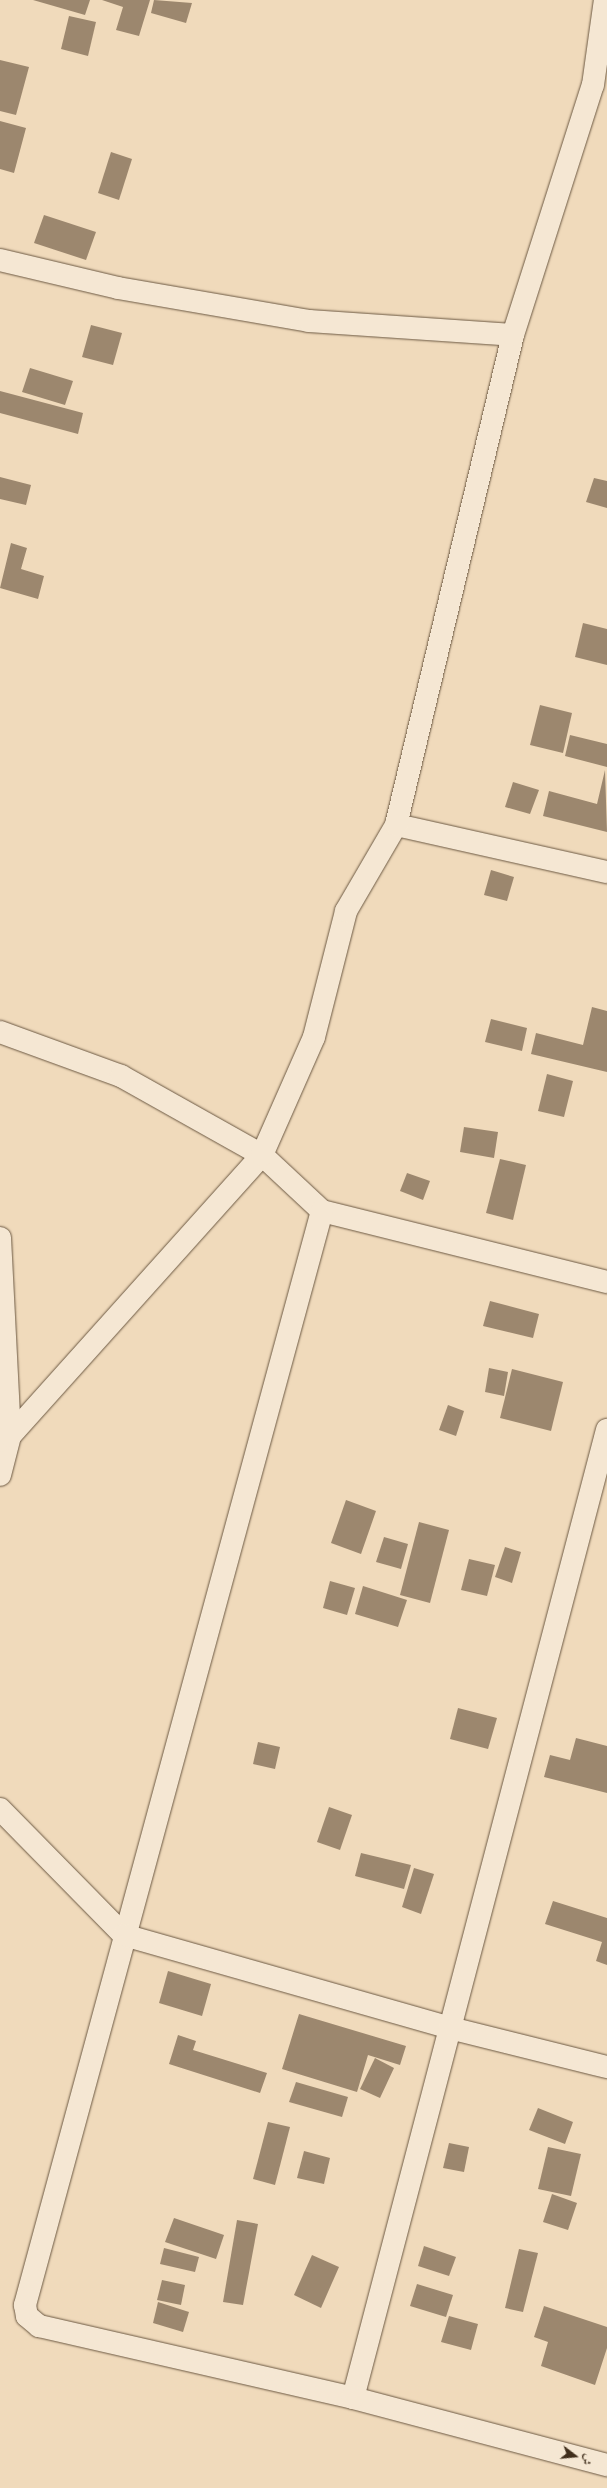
<!DOCTYPE html>
<html>
<head>
<meta charset="utf-8">
<style>
  body { margin:0 }
  #map { position:relative; width:607px; height:2488px; overflow:hidden; background:#f0dabb; font-family:"IM FELL Great Primer",Amiri,serif }
  div>[style] { position:absolute }
  .building>* { inset:0; background:#9c876e }
  .roads { filter:drop-shadow(0 0 1px #6c5943) drop-shadow(0 0 1px #6c5943) }
  .minor>* { height:22px; margin:-11px; padding:0 11px; transform-origin:11px; border-radius:11px; background:#f5e7d3 }
  span { translate:-50% -50%; white-space:nowrap; text-align:center; line-height:1.15; -webkit-text-stroke:3px #f5e7d3; paint-order:stroke }
  .north { position:absolute; left:555px; top:2436px; width:40px; height:40px; -webkit-text-stroke:3px #f5e7d3; paint-order:stroke; rotate:106deg; font-size:11px; font-weight:700; line-height:16px; text-align:center; color:#402e1b }
  .north::after { content:''; display:block; margin:auto; width:14px; height:18px; background:#402e1b; clip-path:polygon(50% 0,100% 100%,50% 72%,0 100%) }
</style>
</head>
<body>
<div id="map">
  <div class="building">
    <i style="clip-path:polygon(33px 0,90px 0,85px 15px)"></i>
    <i style="clip-path:polygon(102px 0,150px 0,139px 36px,116px 30px,123px 7px)"></i>
    <i style="clip-path:polygon(154px 0,192px 3px,186px 23px,151px 13px)"></i>
    <i style="clip-path:polygon(69px 16px,96px 22px,88px 56px,61px 49px)"></i>
    <i style="clip-path:polygon(0 60px,29px 67px,16px 115px,0 111px)"></i>
    <i style="clip-path:polygon(0 121px,26px 128px,14px 173px,0 169px)"></i>
    <i style="clip-path:polygon(111px 152px,132px 159px,119px 200px,98px 193px)"></i>
    <i style="clip-path:polygon(44px 215px,96px 232px,86px 260px,34px 243px)"></i>
    <i style="clip-path:polygon(91px 325px,122px 333px,113px 365px,82px 357px)"></i>
    <i style="clip-path:polygon(30px 368px,73px 381px,65px 405px,22px 392px)"></i>
    <i style="clip-path:polygon(0 391px,83px 413px,78px 434px,0 413px)"></i>
    <i style="clip-path:polygon(0 477px,31px 485px,26px 505px,0 499px)"></i>
    <i style="clip-path:polygon(594px 478px,607px 481px,607px 508px,586px 502px)"></i>
    <i style="clip-path:polygon(11px 543px,27px 548px,21px 569px,44px 576px,38px 599px,0 588px)"></i>
    <i style="clip-path:polygon(583px 623px,607px 629px,607px 665px,575px 657px)"></i>
    <i style="clip-path:polygon(540px 705px,572px 713px,563px 753px,530px 745px)"></i>
    <i style="clip-path:polygon(570px 735px,607px 744px,607px 767px,565px 756px)"></i>
    <i style="clip-path:polygon(605px 770px,607px 832px,543px 816px,549px 791px,597px 804px)"></i>
    <i style="clip-path:polygon(513px 782px,539px 790px,530px 814px,505px 807px)"></i>
    <i style="clip-path:polygon(491px 870px,514px 877px,507px 901px,484px 895px)"></i>
    <i style="clip-path:polygon(592px 1007px,607px 1011px,607px 1072px,531px 1054px,536px 1033px,583px 1045px)"></i>
    <i style="clip-path:polygon(491px 1019px,527px 1028px,522px 1051px,485px 1042px)"></i>
    <i style="clip-path:polygon(547px 1074px,573px 1081px,564px 1117px,538px 1111px)"></i>
    <i style="clip-path:polygon(464px 1127px,498px 1132px,494px 1158px,460px 1152px)"></i>
    <i style="clip-path:polygon(500px 1159px,526px 1165px,513px 1220px,486px 1213px)"></i>
    <i style="clip-path:polygon(407px 1173px,430px 1181px,423px 1200px,400px 1191px)"></i>
    <i style="clip-path:polygon(490px 1301px,539px 1314px,533px 1338px,483px 1326px)"></i>
    <i style="clip-path:polygon(489px 1368px,508px 1372px,504px 1396px,485px 1392px)"></i>
    <i style="clip-path:polygon(512px 1369px,563px 1382px,551px 1431px,500px 1418px)"></i>
    <i style="clip-path:polygon(448px 1405px,464px 1411px,456px 1436px,439px 1430px)"></i>
    <i style="clip-path:polygon(346px 1500px,376px 1511px,361px 1554px,331px 1543px)"></i>
    <i style="clip-path:polygon(419px 1522px,449px 1530px,430px 1603px,400px 1595px)"></i>
    <i style="clip-path:polygon(384px 1537px,408px 1544px,401px 1569px,376px 1562px)"></i>
    <i style="clip-path:polygon(505px 1547px,521px 1552px,512px 1583px,495px 1577px)"></i>
    <i style="clip-path:polygon(469px 1559px,495px 1565px,487px 1596px,461px 1590px)"></i>
    <i style="clip-path:polygon(330px 1581px,355px 1588px,347px 1615px,323px 1608px)"></i>
    <i style="clip-path:polygon(363px 1586px,407px 1600px,398px 1627px,355px 1614px)"></i>
    <i style="clip-path:polygon(458px 1708px,497px 1718px,488px 1749px,450px 1739px)"></i>
    <i style="clip-path:polygon(576px 1738px,607px 1746px,607px 1793px,544px 1777px,550px 1755px,570px 1760px)"></i>
    <i style="clip-path:polygon(258px 1742px,280px 1747px,275px 1769px,253px 1764px)"></i>
    <i style="clip-path:polygon(329px 1807px,352px 1815px,340px 1850px,317px 1842px)"></i>
    <i style="clip-path:polygon(361px 1853px,411px 1865px,404px 1889px,355px 1876px)"></i>
    <i style="clip-path:polygon(414px 1868px,434px 1874px,421px 1914px,402px 1907px)"></i>
    <i style="clip-path:polygon(553px 1901px,607px 1918px,607px 1965px,596px 1961px,602px 1942px,545px 1924px)"></i>
    <i style="clip-path:polygon(168px 1971px,211px 1984px,202px 2016px,159px 2003px)"></i>
    <i style="clip-path:polygon(299px 2014px,406px 2046px,400px 2065px,368px 2055px,357px 2092px,282px 2069px)"></i>
    <i style="clip-path:polygon(178px 2035px,196px 2041px,193px 2050px,267px 2073px,260px 2093px,169px 2064px)"></i>
    <i style="clip-path:polygon(375px 2058px,394px 2068px,380px 2098px,360px 2089px)"></i>
    <i style="clip-path:polygon(296px 2082px,348px 2097px,342px 2117px,289px 2102px)"></i>
    <i style="clip-path:polygon(538px 2108px,573px 2122px,565px 2144px,529px 2130px)"></i>
    <i style="clip-path:polygon(268px 2122px,290px 2127px,275px 2185px,253px 2179px)"></i>
    <i style="clip-path:polygon(449px 2143px,469px 2147px,464px 2172px,443px 2168px)"></i>
    <i style="clip-path:polygon(548px 2147px,581px 2154px,571px 2196px,538px 2189px)"></i>
    <i style="clip-path:polygon(304px 2151px,330px 2158px,324px 2184px,297px 2178px)"></i>
    <i style="clip-path:polygon(552px 2194px,577px 2203px,568px 2230px,543px 2222px)"></i>
    <i style="clip-path:polygon(174px 2218px,224px 2235px,216px 2259px,165px 2242px)"></i>
    <i style="clip-path:polygon(237px 2220px,258px 2224px,243px 2305px,223px 2302px)"></i>
    <i style="clip-path:polygon(424px 2246px,456px 2257px,449px 2276px,418px 2266px)"></i>
    <i style="clip-path:polygon(164px 2248px,199px 2257px,195px 2272px,160px 2264px)"></i>
    <i style="clip-path:polygon(519px 2249px,538px 2253px,523px 2312px,505px 2308px)"></i>
    <i style="clip-path:polygon(312px 2255px,339px 2267px,321px 2308px,294px 2295px)"></i>
    <i style="clip-path:polygon(162px 2280px,185px 2285px,181px 2305px,157px 2300px)"></i>
    <i style="clip-path:polygon(417px 2284px,453px 2295px,446px 2317px,410px 2306px)"></i>
    <i style="clip-path:polygon(158px 2302px,189px 2312px,183px 2332px,153px 2323px)"></i>
    <i style="clip-path:polygon(544px 2306px,607px 2327px,607px 2348px,595px 2385px,541px 2366px,548px 2342px,534px 2337px)"></i>
    <i style="clip-path:polygon(449px 2316px,478px 2324px,471px 2350px,441px 2342px)"></i>
  </div>
  <div class="roads">
    <div class="minor">
      <i style="left:0;top:260px;width:121px;rotate:13.3deg"></i>
      <i style="left:118px;top:288px;width:194px;rotate:9.8deg"></i>
      <i style="left:309px;top:321px;width:204px;rotate:3.9deg"></i>
      <i style="left:396px;top:825px;width:216px;rotate:12.6deg"></i>
      <i style="left:0;top:1032px;width:129px;rotate:20deg"></i>
      <i style="left:121px;top:1076px;width:162px;rotate:29.3deg"></i>
      <i style="left:262px;top:1155px;width:82px;rotate:43deg"></i>
      <i style="left:322px;top:1211px;width:294px;rotate:14deg"></i>
      <i style="left:322px;top:1211px;width:1134px;rotate:105.19deg"></i>
      <i style="left:25px;top:2305px;width:11px;rotate:80deg"></i>
      <i style="left:27px;top:2316px;width:16px;rotate:40deg"></i>
      <i style="left:39px;top:2326px;width:322px;rotate:12.9deg"></i>
      <i style="left:353px;top:2398px;width:263px;rotate:14.8deg"></i>
      <i style="left:0;top:1238px;width:198px;rotate:87.1deg"></i>
      <i style="left:10px;top:1436px;width:40px;rotate:104.4deg"></i>
      <i style="left:0;top:1441px;width:11px;rotate:-27deg"></i>
      <i style="left:10px;top:1436px;width:377px;rotate:-48.1deg"></i>
      <i style="left:262px;top:1155px;width:129px;rotate:-66.2deg"></i>
      <i style="left:314px;top:1037px;width:130px;rotate:-75.7deg"></i>
      <i style="left:346px;top:911px;width:99px;rotate:-59.8deg"></i>
      <i style="left:396px;top:825px;width:504px;rotate:-76.57deg"></i>
      <i style="left:513px;top:335px;width:262px;rotate:-72.3deg"></i>
      <i style="left:593px;top:85px;width:86px;rotate:-82deg"></i>
      <i style="left:0;top:1809px;width:177px;rotate:45.5deg"></i>
      <i style="left:124px;top:1935px;width:339px;rotate:15.9deg"></i>
      <i style="left:450px;top:2028px;width:162px;rotate:14deg"></i>
      <i style="left:353px;top:2398px;width:1001px;rotate:-75.3deg"></i>
    </div>
  </div>
  <div class="north">ش</div>
</div>
</body>
</html>
